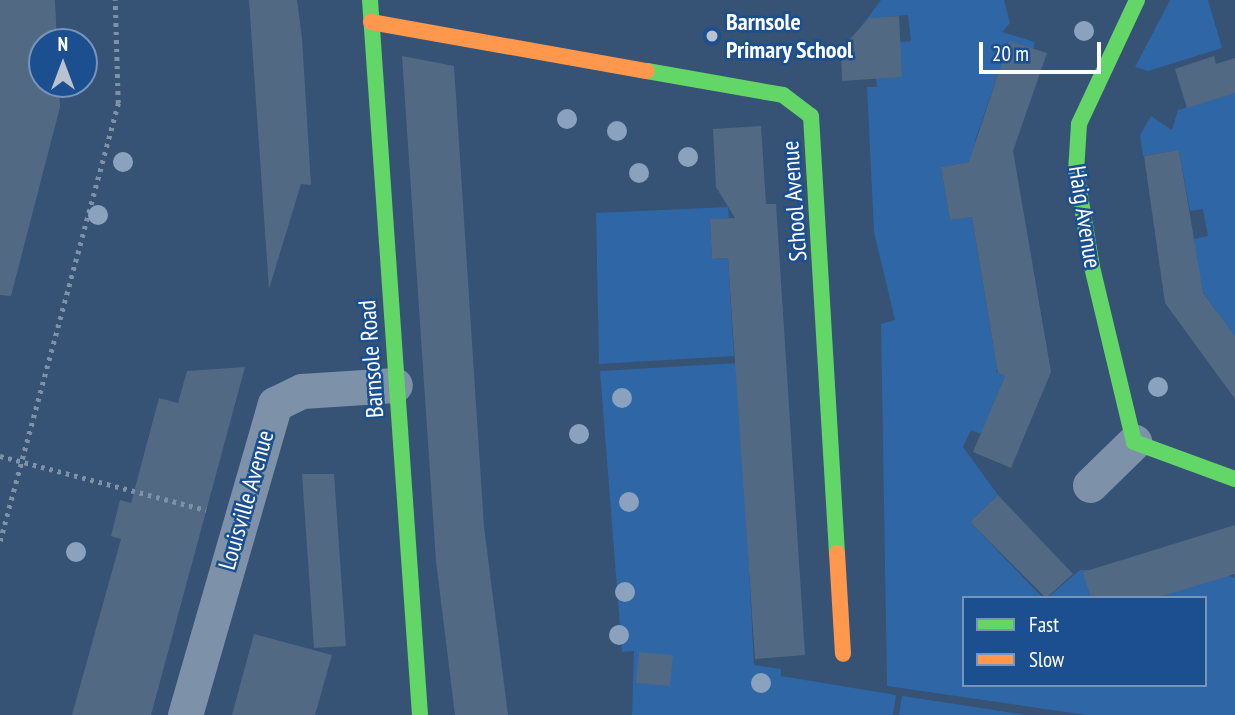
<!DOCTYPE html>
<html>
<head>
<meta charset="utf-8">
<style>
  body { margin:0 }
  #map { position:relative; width:1235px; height:715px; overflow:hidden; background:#365274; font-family:"PT Sans Narrow",sans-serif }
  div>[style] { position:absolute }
  .green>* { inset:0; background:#2f66a5 }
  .building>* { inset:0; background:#526984 }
  .path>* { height:4.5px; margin-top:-2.25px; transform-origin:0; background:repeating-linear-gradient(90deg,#7d92a8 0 3.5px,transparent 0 8.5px) }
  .street>* { height:35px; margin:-17.5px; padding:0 17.5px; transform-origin:17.5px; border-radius:17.5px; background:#7d92a8 }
  .fast>* { height:16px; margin:-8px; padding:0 8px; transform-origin:8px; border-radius:8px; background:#63d668 }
  .slow>* { height:16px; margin:-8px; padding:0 8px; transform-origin:8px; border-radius:8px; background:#ff974d }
  .trees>* { width:20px; height:20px; margin:-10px; border-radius:50%; background:#8aa2be }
  .dots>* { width:19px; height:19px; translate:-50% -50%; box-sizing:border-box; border:4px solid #1b4f8f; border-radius:50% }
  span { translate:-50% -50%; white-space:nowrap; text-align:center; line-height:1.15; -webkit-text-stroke:5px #1b4f8f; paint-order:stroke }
  .poi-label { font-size:24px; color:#fff; font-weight:700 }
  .left { translate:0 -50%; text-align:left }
  .street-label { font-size:24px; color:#fff }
  .legend { position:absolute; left:962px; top:596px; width:245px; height:91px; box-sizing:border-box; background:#1b4f8f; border:2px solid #7695bc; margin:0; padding:9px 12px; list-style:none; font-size:21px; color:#fff }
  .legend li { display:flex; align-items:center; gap:14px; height:35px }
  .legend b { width:35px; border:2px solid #7695bc }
  .north { position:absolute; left:28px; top:28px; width:70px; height:70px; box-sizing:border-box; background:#1b4f8f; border:2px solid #7695bc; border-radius:50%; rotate:0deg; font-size:19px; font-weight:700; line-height:28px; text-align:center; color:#fff }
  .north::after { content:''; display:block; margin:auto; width:24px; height:32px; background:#b9c2ce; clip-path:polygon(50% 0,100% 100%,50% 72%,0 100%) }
  .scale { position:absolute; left:979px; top:42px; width:122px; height:32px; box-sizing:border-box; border:4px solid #fff; border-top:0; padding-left:9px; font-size:21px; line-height:24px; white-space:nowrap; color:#fff; -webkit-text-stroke:5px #1b4f8f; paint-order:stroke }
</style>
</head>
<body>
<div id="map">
  <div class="green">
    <i style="clip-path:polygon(881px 0,1004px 0,1010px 23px,1002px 32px,1035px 42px,1032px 56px,1007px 48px,975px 141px,1012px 154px,941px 167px,950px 220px,972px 217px,993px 344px,1044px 336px,1004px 352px,996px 372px,1005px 376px,981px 434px,971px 430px,963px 447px,998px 495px,970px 522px,1043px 598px,964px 598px,964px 685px,1205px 685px,1205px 598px,1157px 598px,1223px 574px,1235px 578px,1235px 715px,1086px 715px,887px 686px,881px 324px,895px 320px,874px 232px,867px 87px,877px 87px,873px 45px,911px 41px,908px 15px,874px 18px,875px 29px,857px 32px)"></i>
    <i style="clip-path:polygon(1170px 0,1208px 0,1222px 48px,1148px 71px,1135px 67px)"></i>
    <i style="clip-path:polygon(1235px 93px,1235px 337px,1197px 284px,1194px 239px,1208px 236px,1203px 209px,1190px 211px,1179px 150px,1143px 156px,1140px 135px,1151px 116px,1172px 130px,1178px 110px)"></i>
    <i style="clip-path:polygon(728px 207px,729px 218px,710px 220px,712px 259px,728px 258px,734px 356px,599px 364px,596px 213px)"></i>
    <i style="clip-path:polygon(738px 363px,754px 665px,781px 669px,781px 676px,896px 695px,893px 715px,632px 715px,634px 651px,622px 652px,600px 371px)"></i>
    <i style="clip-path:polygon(1080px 570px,1089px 570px,1091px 598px,1047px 598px)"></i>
    <i style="clip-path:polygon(902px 696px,975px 707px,1026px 715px,899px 715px)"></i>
  </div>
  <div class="building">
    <i style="clip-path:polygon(0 0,55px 0,57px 42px,42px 42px,42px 84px,59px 84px,60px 107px,11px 296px,0 295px)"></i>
    <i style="clip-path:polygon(249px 0,297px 0,302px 38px,311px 185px,301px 184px,269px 289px)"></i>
    <i style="clip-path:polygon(899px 16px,902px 77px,842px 81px,841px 49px,869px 18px)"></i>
    <i style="clip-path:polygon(1009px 41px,1047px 53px,1013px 151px,1051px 372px,1011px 468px,973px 452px,1005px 376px,998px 373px,972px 217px,950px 220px,941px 167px,969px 162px)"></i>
    <i style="clip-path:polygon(402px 56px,454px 66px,484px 527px,508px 715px,455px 715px,436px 561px)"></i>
    <i style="clip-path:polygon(1214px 56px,1216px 64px,1235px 58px,1235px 93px,1187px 108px,1175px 69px)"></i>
    <i style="clip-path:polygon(761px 126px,766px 204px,776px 204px,805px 655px,755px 659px,728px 258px,712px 259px,710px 219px,735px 218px,716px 187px,713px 129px)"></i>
    <i style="clip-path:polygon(1179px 150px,1203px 293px,1235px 336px,1235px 399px,1165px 303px,1144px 156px)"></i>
    <i style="clip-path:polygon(245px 367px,151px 715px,72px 715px,121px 539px,111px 536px,120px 500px,131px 503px,159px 398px,178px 403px,187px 371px)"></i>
    <i style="clip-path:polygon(302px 474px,334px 474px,346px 646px,314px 648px)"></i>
    <i style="clip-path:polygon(998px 495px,1073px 574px,1046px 598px,970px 522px)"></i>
    <i style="clip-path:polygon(1235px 525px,1235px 574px,1156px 598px,1091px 598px,1083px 572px)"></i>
    <i style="clip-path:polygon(254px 634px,332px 655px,315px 715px,232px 715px)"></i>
    <i style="clip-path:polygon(639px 652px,673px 655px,670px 686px,636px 683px)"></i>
  </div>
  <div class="path">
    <i style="left:0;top:456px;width:213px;rotate:14.7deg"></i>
    <i style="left:0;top:541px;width:454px;rotate:-74.9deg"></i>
    <i style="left:118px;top:103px;width:103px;rotate:-91.7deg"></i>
  </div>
  <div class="street">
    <i style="left:1090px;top:485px;width:62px;rotate:-44.3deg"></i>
    <i style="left:185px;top:715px;width:324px;rotate:-73.9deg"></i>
    <i style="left:275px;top:404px;width:30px;rotate:-26deg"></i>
    <i style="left:302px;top:391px;width:93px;rotate:-3.7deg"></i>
  </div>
  <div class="fast">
    <i style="left:370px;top:0;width:717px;rotate:86deg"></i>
    <i style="left:1137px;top:0;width:137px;rotate:115.1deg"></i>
    <i style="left:1079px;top:124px;width:48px;rotate:93.6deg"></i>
    <i style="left:1076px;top:172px;width:96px;rotate:80.4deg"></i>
    <i style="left:1092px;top:267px;width:180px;rotate:76.5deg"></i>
    <i style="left:1134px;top:442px;width:108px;rotate:20.1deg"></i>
    <i style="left:647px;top:71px;width:138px;rotate:10deg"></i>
    <i style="left:783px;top:95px;width:35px;rotate:37deg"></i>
    <i style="left:811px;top:116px;width:438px;rotate:86.6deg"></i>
  </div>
  <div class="slow">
    <i style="left:371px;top:22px;width:280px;rotate:10.1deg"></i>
    <i style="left:837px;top:553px;width:101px;rotate:86.6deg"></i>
  </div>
  <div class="trees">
    <i style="left:1084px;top:31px"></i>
    <i style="left:567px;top:119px"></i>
    <i style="left:617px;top:131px"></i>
    <i style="left:688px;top:157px"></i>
    <i style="left:123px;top:162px"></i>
    <i style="left:639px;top:173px"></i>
    <i style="left:98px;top:215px"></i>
    <i style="left:1158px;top:387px"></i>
    <i style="left:622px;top:398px"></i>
    <i style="left:579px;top:434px"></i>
    <i style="left:629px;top:502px"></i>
    <i style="left:76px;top:552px"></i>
    <i style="left:625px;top:592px"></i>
    <i style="left:619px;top:635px"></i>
    <i style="left:761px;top:683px"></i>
  </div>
  <div class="dots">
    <i style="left:712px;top:36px;background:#b9c2ce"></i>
  </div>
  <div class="poi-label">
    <span class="left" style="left:726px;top:36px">Barnsole<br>Primary School</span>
  </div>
  <div class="street-label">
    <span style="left:794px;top:201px;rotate:-94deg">School Avenue</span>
    <span style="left:1085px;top:217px;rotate:81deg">Haig Avenue</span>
    <span style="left:371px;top:359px;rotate:-94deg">Barnsole Road</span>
    <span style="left:246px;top:500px;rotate:-74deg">Louisville Avenue</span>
  </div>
  <ul class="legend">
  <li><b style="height:9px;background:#63d668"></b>Fast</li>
  <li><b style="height:9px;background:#ff974d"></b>Slow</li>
  </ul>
  <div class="north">N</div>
  <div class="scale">20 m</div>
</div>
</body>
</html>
